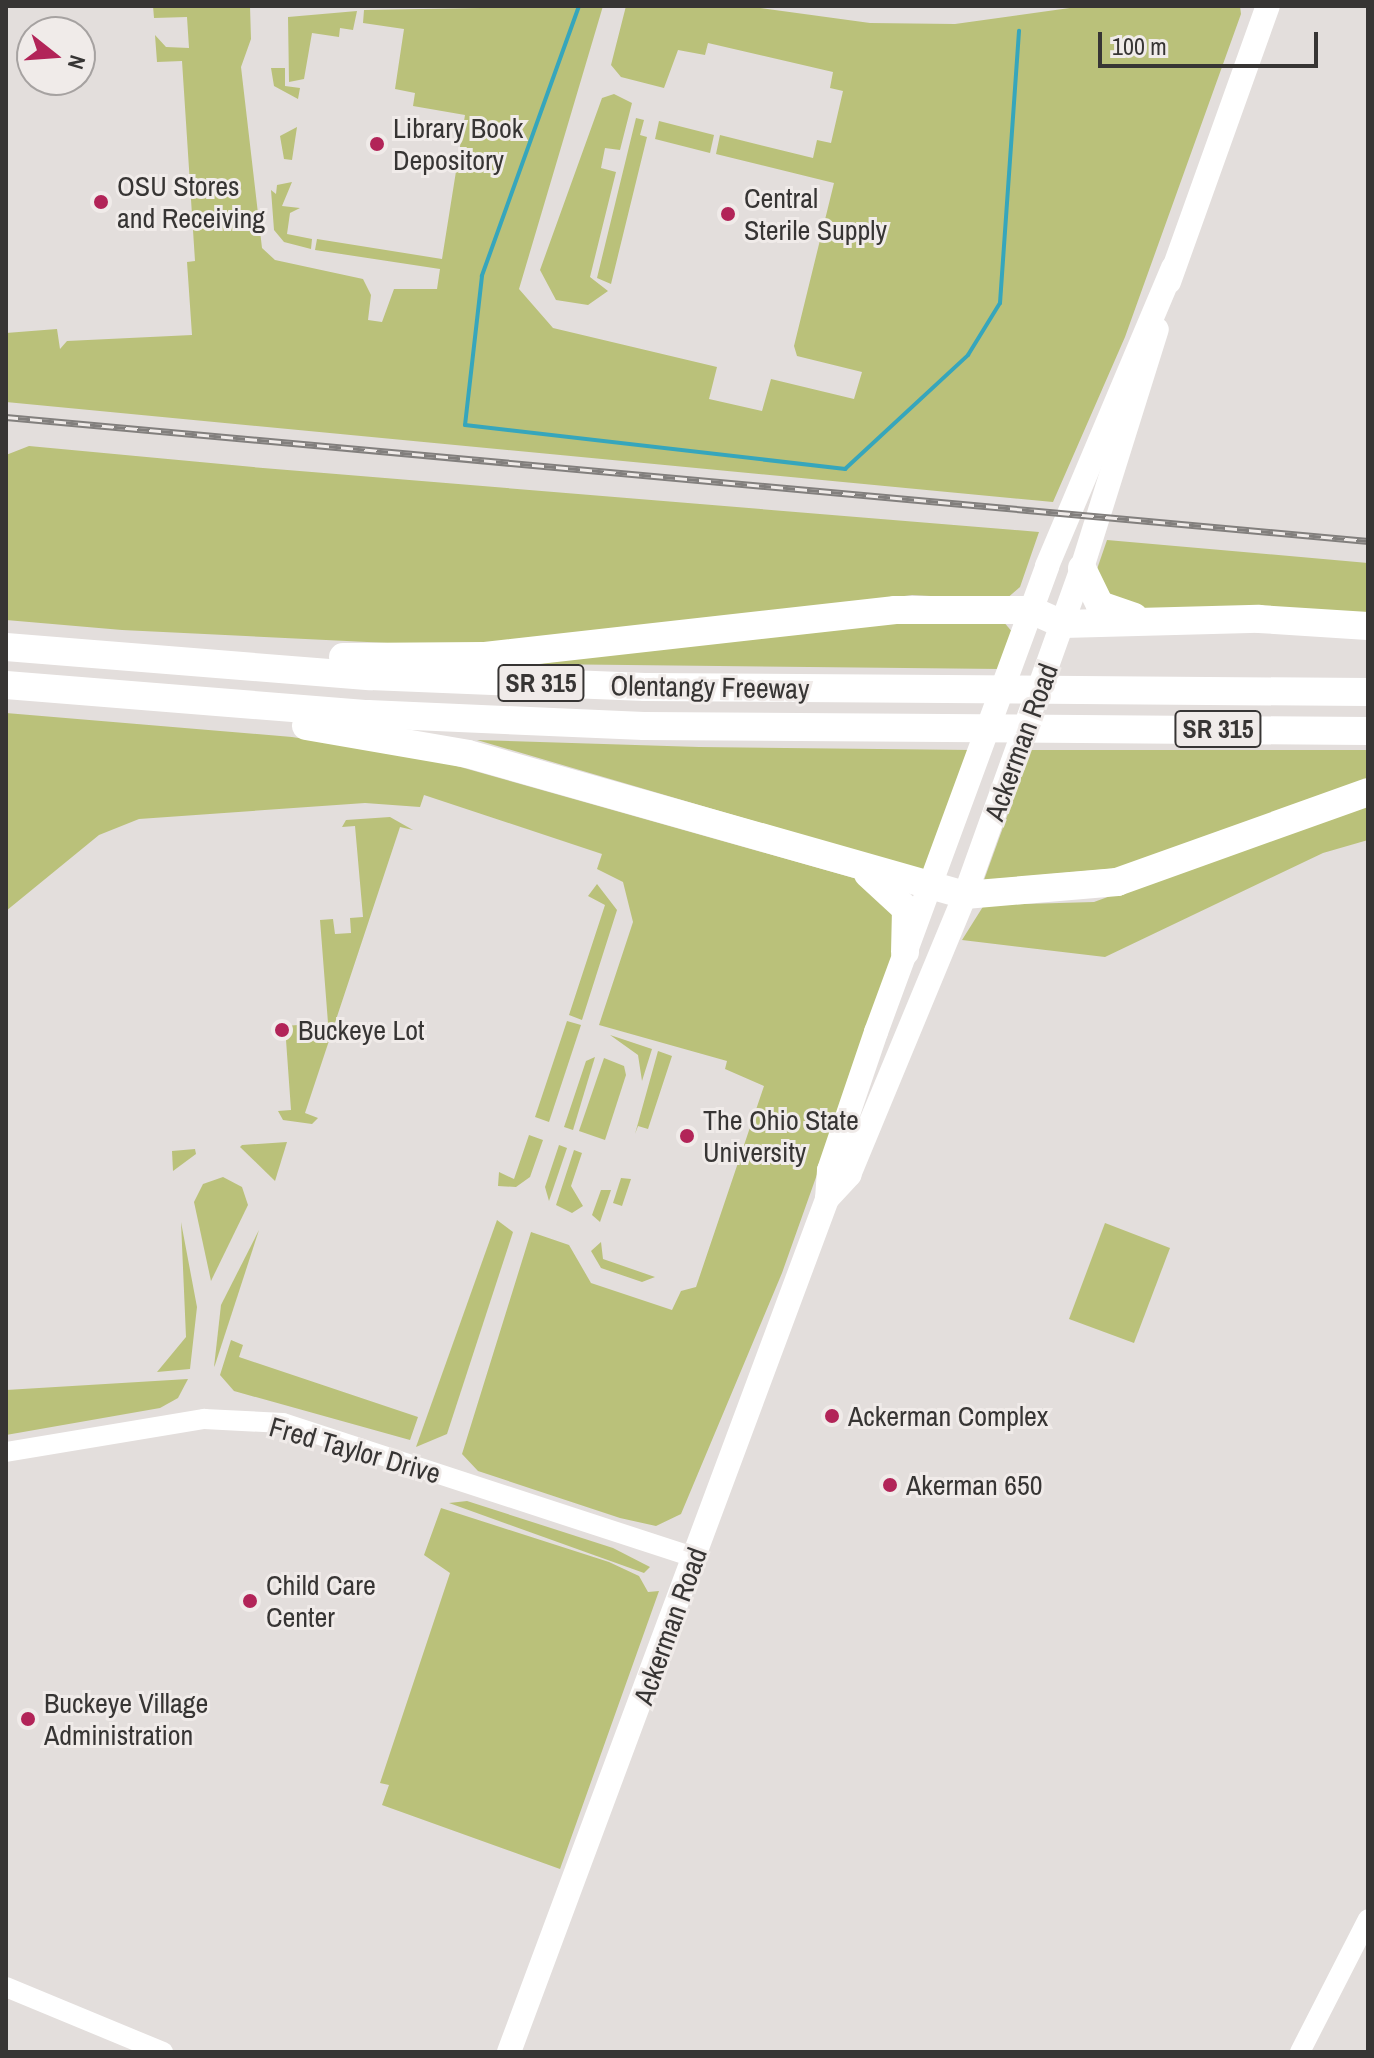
<!DOCTYPE html>
<html>
<head>
<meta charset="utf-8">
<style>
  body { margin:0 }
  #map { position:relative; width:1374px; height:2058px; overflow:hidden; background:#e3dedc; font-family:"Archivo Narrow",sans-serif }
  div>[style] { position:absolute }
  .green>* { inset:0; background:#bac17a }
  .stream>* { height:4px; margin:-2px; padding:0 2px; transform-origin:2px; border-radius:2px; background:#36a6bc }
  .minor>* { height:20px; margin:-10px; padding:0 10px; transform-origin:10px; border-radius:10px; background:#fff }
  .major>* { height:24px; margin:-12px; padding:0 12px; transform-origin:12px; border-radius:12px; background:#fff }
  .highway>* { height:28px; margin:-14px; padding:0 14px; transform-origin:14px; border-radius:14px; background:#fff }
  .rail>* { height:7px; margin-top:-3.5px; transform-origin:0; background:repeating-linear-gradient(90deg,#f0ebe9 0 12px,#827f7d 0 24px); box-sizing:border-box; border-block:2px solid #827f7d }
  .dots>* { width:22px; height:22px; translate:-50% -50%; box-sizing:border-box; border:4px solid #f0ebe9; border-radius:50% }
  span { translate:-50% -50%; white-space:nowrap; text-align:center; line-height:1.15; -webkit-text-stroke:6px #f0ebe9; paint-order:stroke }
  .shield-label span { padding:2px 6px; background:#f0ebe9; border:2px solid; border-radius:6px; -webkit-text-stroke-width:0 }
  .shield-label { font-size:26px; color:#373534; font-weight:700 }
  .poi-label { font-size:28px; color:#373534 }
  .left { translate:0 -50%; text-align:left }
  .street-label { font-size:28px; color:#373534 }
  .frame { position:absolute; inset:0; border:8px solid #373534; pointer-events:none }
  .north { position:absolute; left:16px; top:16px; width:80px; height:80px; box-sizing:border-box; background:#f0ebe9; border:2px solid #a6a2a1; border-radius:50%; rotate:107deg; font-size:22px; font-weight:700; line-height:32px; text-align:center; color:#373534 }
  .north::after { content:''; display:block; margin:auto; width:28px; height:36px; background:#b22458; clip-path:polygon(50% 0,100% 100%,50% 72%,0 100%) }
  .scale { position:absolute; left:1098px; top:32px; width:220px; height:36px; box-sizing:border-box; border:4px solid #373534; border-top:0; padding-left:10px; font-size:24px; line-height:28px; white-space:nowrap; color:#373534; -webkit-text-stroke:6px #f0ebe9; paint-order:stroke }
</style>
</head>
<body>
<div id="map">
  <div class="green">
    <i style="clip-path:polygon(153px 6px,250px 6px,251px 39px,241px 67px,262px 248px,275px 260px,363px 279px,371px 295px,368px 320px,382px 322px,394px 289px,437px 289px,440px 269px,315px 250px,317px 239px,442px 259px,465px 115px,413px 106px,415px 93px,395px 89px,404px 29px,363px 23px,364px 10px,603px 6px,519px 289px,553px 328px,717px 367px,709px 399px,762px 411px,771px 379px,854px 399px,862px 372px,797px 356px,794px 346px,834px 183px,716px 154px,720px 135px,813px 158px,817px 140px,831px 143px,843px 91px,830px 88px,833px 72px,708px 43px,705px 55px,678px 50px,664px 88px,621px 77px,611px 65px,626px 6px,745px 6px,870px 23px,955px 24px,1084px 6px,1240px 6px,1241px 14px,1125px 337px,1053px 502px,6px 402px,6px 333px,57px 329px,60px 349px,67px 341px,192px 335px,187px 262px,195px 261px,182px 61px,157px 62px,155px 35px,166px 47px,189px 48px,187px 17px,154px 18px)"></i>
    <i style="clip-path:polygon(357px 11px,353px 30px,340px 28px,339px 37px,312px 33px,304px 79px,289px 82px,288px 17px)"></i>
    <i style="clip-path:polygon(271px 68px,285px 68px,285px 86px,300px 88px,298px 99px,274px 86px)"></i>
    <i style="clip-path:polygon(614px 94px,632px 103px,620px 150px,605px 148px,601px 168px,616px 172px,590px 277px,608px 291px,588px 305px,556px 300px,540px 270px,602px 98px)"></i>
    <i style="clip-path:polygon(636px 118px,644px 120px,640px 135px,647px 137px,611px 284px,597px 278px)"></i>
    <i style="clip-path:polygon(659px 121px,714px 135px,710px 153px,655px 139px)"></i>
    <i style="clip-path:polygon(297px 127px,292px 160px,284px 159px,280px 136px)"></i>
    <i style="clip-path:polygon(292px 182px,282px 206px,300px 208px,290px 213px,287px 234px,312px 239px,311px 249px,284px 242px,274px 230px,271px 190px,276px 194px,277px 185px)"></i>
    <i style="clip-path:polygon(29px 446px,263px 468px,1039px 532px,1020px 587px,1005px 600px,912px 595px,577px 638px,429px 645px,122px 630px,6px 620px,6px 455px)"></i>
    <i style="clip-path:polygon(1107px 540px,1368px 563px,1368px 614px,1117px 608px,1096px 572px)"></i>
    <i style="clip-path:polygon(1002px 620px,1014px 634px,1001px 669px,537px 664px,840px 622px)"></i>
    <i style="clip-path:polygon(6px 713px,292px 737px,432px 759px,875px 884px,900px 908px,890px 969px,782px 1273px,681px 1514px,656px 1526px,620px 1518px,478px 1471px,462px 1454px,531px 1232px,569px 1245px,591px 1283px,672px 1310px,681px 1291px,696px 1287px,764px 1086px,725px 1069px,727px 1061px,599px 1025px,633px 922px,623px 882px,597px 869px,602px 854px,424px 795px,420px 807px,365px 803px,139px 819px,99px 835px,6px 911px)"></i>
    <i style="clip-path:polygon(477px 740px,699px 747px,972px 750px,925px 871px)"></i>
    <i style="clip-path:polygon(1031px 750px,1368px 750px,1368px 783px,1129px 867px,984px 880px)"></i>
    <i style="clip-path:polygon(1368px 802px,1368px 840px,1323px 853px,1105px 957px,962px 940px,984px 905px,1094px 902px)"></i>
    <i style="clip-path:polygon(390px 817px,413px 830px,400px 827px,305px 1113px,318px 1118px,312px 1124px,283px 1120px,278px 1111px,291px 1110px,285px 1026px,298px 1025px,299px 1038px,315px 1038px,315px 1024px,328px 1023px,320px 920px,333px 919px,335px 934px,351px 933px,350px 918px,363px 917px,355px 826px,342px 827px,346px 820px)"></i>
    <i style="clip-path:polygon(597px 884px,617px 910px,582px 1020px,569px 1015px,605px 905px,588px 896px)"></i>
    <i style="clip-path:polygon(567px 1021px,581px 1025px,549px 1122px,535px 1117px)"></i>
    <i style="clip-path:polygon(610px 1035px,652px 1049px,642px 1081px,638px 1055px)"></i>
    <i style="clip-path:polygon(658px 1051px,672px 1056px,648px 1129px,638px 1126px,635px 1134px)"></i>
    <i style="clip-path:polygon(595px 1057px,573px 1130px,564px 1127px,586px 1061px)"></i>
    <i style="clip-path:polygon(604px 1058px,624px 1066px,626px 1075px,605px 1140px,579px 1131px)"></i>
    <i style="clip-path:polygon(529px 1135px,543px 1140px,530px 1177px,516px 1187px,498px 1186px,499px 1172px,514px 1179px)"></i>
    <i style="clip-path:polygon(287px 1142px,275px 1181px,240px 1147px,242px 1145px)"></i>
    <i style="clip-path:polygon(559px 1145px,567px 1148px,549px 1201px,545px 1187px)"></i>
    <i style="clip-path:polygon(195px 1149px,196px 1154px,173px 1171px,172px 1151px)"></i>
    <i style="clip-path:polygon(574px 1150px,582px 1153px,571px 1186px,583px 1206px,572px 1213px,556px 1205px)"></i>
    <i style="clip-path:polygon(223px 1177px,242px 1187px,248px 1205px,211px 1281px,194px 1202px,203px 1184px)"></i>
    <i style="clip-path:polygon(621px 1178px,631px 1179px,622px 1206px,613px 1203px)"></i>
    <i style="clip-path:polygon(601px 1190px,611px 1190px,600px 1222px,592px 1215px)"></i>
    <i style="clip-path:polygon(497px 1220px,513px 1232px,447px 1434px,416px 1447px)"></i>
    <i style="clip-path:polygon(181px 1222px,197px 1307px,190px 1369px,157px 1372px,186px 1337px)"></i>
    <i style="clip-path:polygon(1105px 1223px,1170px 1248px,1134px 1343px,1069px 1319px)"></i>
    <i style="clip-path:polygon(259px 1230px,215px 1365px,214px 1367px,221px 1305px)"></i>
    <i style="clip-path:polygon(601px 1242px,603px 1259px,655px 1277px,642px 1282px,601px 1268px,591px 1251px)"></i>
    <i style="clip-path:polygon(231px 1340px,243px 1345px,239px 1357px,418px 1417px,410px 1440px,234px 1391px,220px 1375px)"></i>
    <i style="clip-path:polygon(188px 1379px,178px 1398px,160px 1408px,6px 1435px,6px 1390px)"></i>
    <i style="clip-path:polygon(467px 1501px,613px 1548px,650px 1567px,644px 1573px,449px 1503px)"></i>
    <i style="clip-path:polygon(441px 1508px,609px 1562px,639px 1576px,648px 1592px,659px 1591px,560px 1869px,382px 1805px,389px 1785px,380px 1783px,450px 1573px,424px 1555px)"></i>
  </div>
  <div class="stream">
    <i style="left:579px;top:6px;width:287px;rotate:109.8deg"></i>
    <i style="left:482px;top:276px;width:150px;rotate:96.5deg"></i>
    <i style="left:465px;top:425px;width:383px;rotate:6.6deg"></i>
    <i style="left:845px;top:469px;width:168px;rotate:-42.8deg"></i>
    <i style="left:968px;top:355px;width:61px;rotate:-58.4deg"></i>
    <i style="left:1000px;top:303px;width:273px;rotate:-86deg"></i>
  </div>
  <div class="minor">
    <i style="left:6px;top:1452px;width:201px;rotate:-9.5deg"></i>
    <i style="left:204px;top:1419px;width:79px;rotate:2.9deg"></i>
    <i style="left:283px;top:1423px;width:434px;rotate:18.1deg"></i>
    <i style="left:6px;top:1987px;width:170px;rotate:22.5deg"></i>
    <i style="left:1300px;top:2052px;width:149px;rotate:-62.9deg"></i>
  </div>
  <div class="major">
    <i style="left:1169px;top:282px;width:293px;rotate:-70.3deg"></i>
    <i style="left:827px;top:1199px;width:33px;rotate:-47deg"></i>
    <i style="left:849px;top:1175px;width:303px;rotate:-67.5deg"></i>
    <i style="left:965px;top:895px;width:347px;rotate:-70.3deg"></i>
    <i style="left:1082px;top:568px;width:250px;rotate:-72.6deg"></i>
    <i style="left:509px;top:2052px;width:910px;rotate:-69.55deg"></i>
    <i style="left:827px;top:1199px;width:29px;rotate:-86deg"></i>
    <i style="left:829px;top:1170px;width:146px;rotate:-71.2deg"></i>
    <i style="left:876px;top:1032px;width:496px;rotate:-69.8deg"></i>
    <i style="left:1047px;top:566px;width:324px;rotate:-67.1deg"></i>
  </div>
  <div class="highway">
    <i style="left:1082px;top:568px;width:41px;rotate:64.1deg"></i>
    <i style="left:1100px;top:605px;width:36px;rotate:19deg"></i>
    <i style="left:6px;top:647px;width:365px;rotate:4.6deg"></i>
    <i style="left:370px;top:676px;width:275px;rotate:2.3deg"></i>
    <i style="left:645px;top:687px;width:723px;rotate:0.4deg"></i>
    <i style="left:343px;top:657px;width:142px;rotate:-0.4deg"></i>
    <i style="left:485px;top:656px;width:413px;rotate:-6.4deg"></i>
    <i style="left:895px;top:610px;width:136px"></i>
    <i style="left:1031px;top:610px;width:35px;rotate:24deg"></i>
    <i style="left:1063px;top:624px;width:196px;rotate:-1.5deg"></i>
    <i style="left:1259px;top:619px;width:109px;rotate:3.7deg"></i>
    <i style="left:6px;top:685px;width:363px;rotate:4.6deg"></i>
    <i style="left:368px;top:714px;width:276px;rotate:2.5deg"></i>
    <i style="left:644px;top:726px;width:724px;rotate:0.4deg"></i>
    <i style="left:306px;top:726px;width:164px;rotate:9.8deg"></i>
    <i style="left:468px;top:754px;width:517px;rotate:15.84deg"></i>
    <i style="left:965px;top:895px;width:153px;rotate:-4.9deg"></i>
    <i style="left:1117px;top:882px;width:267px;rotate:-19.7deg"></i>
    <i style="left:868px;top:874px;width:52px;rotate:42.6deg"></i>
    <i style="left:906px;top:909px;width:43px;rotate:91.3deg"></i>
  </div>
  <div class="rail">
    <i style="left:6px;top:417px;width:1368px;rotate:5.2deg"></i>
  </div>
  <div class="dots">
    <i style="left:377px;top:144px;background:#b22458"></i>
    <i style="left:101px;top:202px;background:#b22458"></i>
    <i style="left:728px;top:214px;background:#b22458"></i>
    <i style="left:282px;top:1030px;background:#b22458"></i>
    <i style="left:687px;top:1136px;background:#b22458"></i>
    <i style="left:832px;top:1416px;background:#b22458"></i>
    <i style="left:890px;top:1485px;background:#b22458"></i>
    <i style="left:250px;top:1601px;background:#b22458"></i>
    <i style="left:28px;top:1719px;background:#b22458"></i>
  </div>
  <div class="shield-label">
    <span style="left:541px;top:683px">SR 315</span>
    <span style="left:1218px;top:729px">SR 315</span>
  </div>
  <div class="poi-label">
    <span class="left" style="left:393px;top:144px">Library Book<br>Depository</span>
    <span class="left" style="left:117px;top:202px">OSU Stores<br>and Receiving</span>
    <span class="left" style="left:744px;top:214px">Central<br>Sterile Supply</span>
    <span class="left" style="left:298px;top:1030px">Buckeye Lot</span>
    <span class="left" style="left:703px;top:1136px">The Ohio State<br>University</span>
    <span class="left" style="left:848px;top:1416px">Ackerman Complex</span>
    <span class="left" style="left:906px;top:1485px">Akerman 650</span>
    <span class="left" style="left:266px;top:1601px">Child Care<br>Center</span>
    <span class="left" style="left:44px;top:1719px">Buckeye Village<br>Administration</span>
  </div>
  <div class="street-label">
    <span style="left:710px;top:687px;rotate:1deg">Olentangy Freeway</span>
    <span style="left:1021px;top:742px;rotate:-70deg">Ackerman Road</span>
    <span style="left:355px;top:1450px;rotate:16deg">Fred Taylor Drive</span>
    <span style="left:670px;top:1626px;rotate:-70deg">Ackerman Road</span>
  </div>
  <div class="frame"></div>
  <div class="north">N</div>
  <div class="scale">100 m</div>
</div>
</body>
</html>
